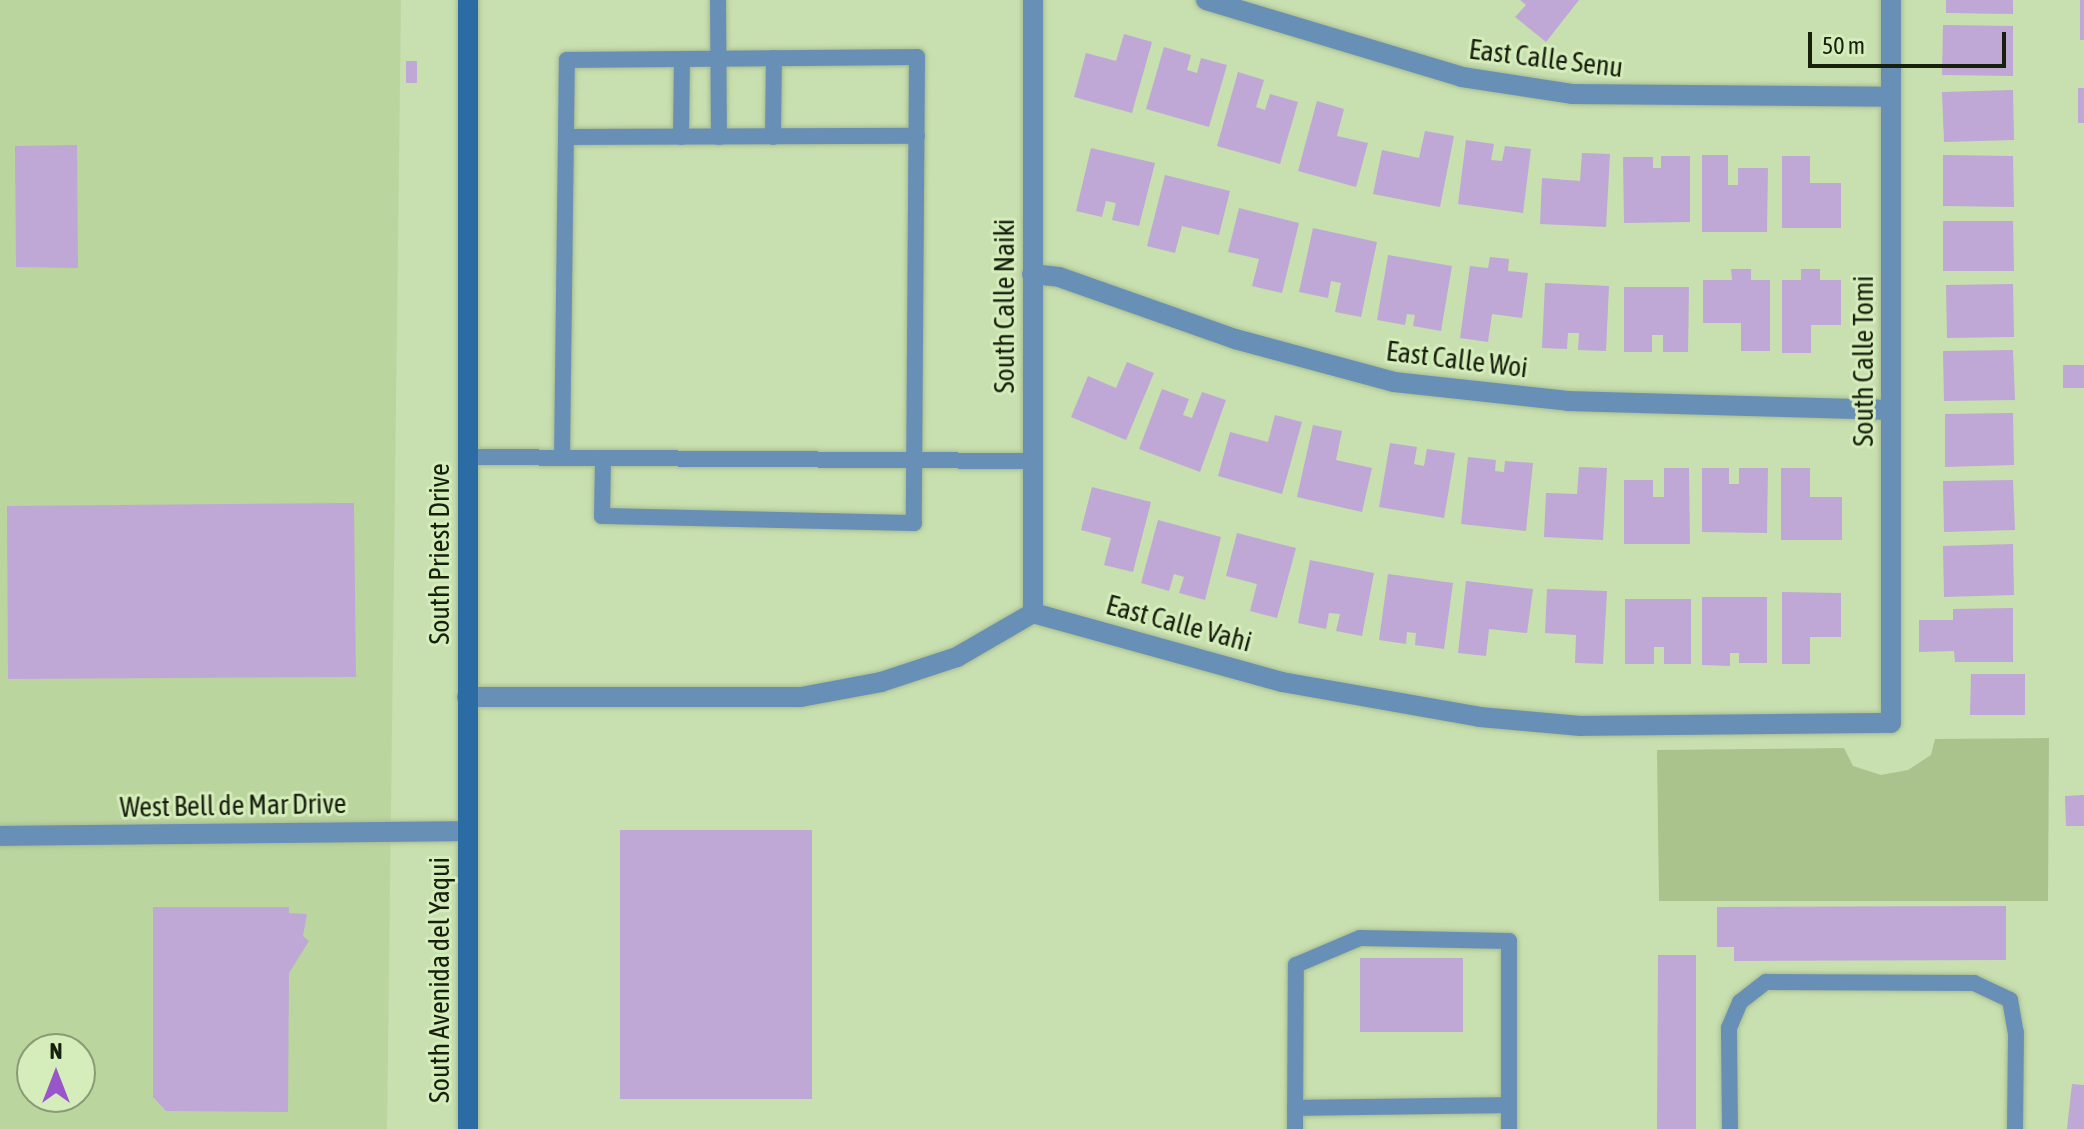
<!DOCTYPE html>
<html>
<head>
<meta charset="utf-8">
<style>
  body { margin:0 }
  #map { position:relative; width:2084px; height:1129px; overflow:hidden; background:#c8dfaf; font-family:"Asap Condensed",sans-serif }
  div>[style] { position:absolute }
  .built>* { inset:0; background:#bbd59e }
  .green>* { inset:0; background:#aac38d }
  .building>* { inset:0; background:#bfa8d5 }
  .roads { filter:drop-shadow(0 0 2px #a8bc92) drop-shadow(0 0 2px #a8bc92) }
  .lane>* { height:16px; margin:-8px; padding:0 8px; transform-origin:8px; border-radius:8px; background:#6890b6 }
  .street>* { height:20px; margin:-10px; padding:0 10px; transform-origin:10px; border-radius:10px; background:#6890b6 }
  .secondary>* { height:20px; margin:-10px; padding:0 10px; transform-origin:10px; border-radius:10px; background:#2c6ca4 }
  span { translate:-50% -50%; white-space:nowrap; text-align:center; line-height:1.15; -webkit-text-stroke:6px #d5ecbb; paint-order:stroke }
  .street-label { font-size:28px; color:#171f0d }
  .north { position:absolute; left:16px; top:1033px; width:80px; height:80px; box-sizing:border-box; background:#d5ecbb; border:2px solid #899a75; border-radius:50%; rotate:0deg; font-size:22px; font-weight:700; line-height:32px; text-align:center; color:#171f0d }
  .north::after { content:''; display:block; margin:auto; width:28px; height:36px; background:#9956cb; clip-path:polygon(50% 0,100% 100%,50% 72%,0 100%) }
  .scale { position:absolute; left:1808px; top:32px; width:198px; height:36px; box-sizing:border-box; border:4px solid #171f0d; border-top:0; padding-left:10px; font-size:24px; line-height:28px; white-space:nowrap; color:#171f0d; -webkit-text-stroke:6px #d5ecbb; paint-order:stroke }
</style>
</head>
<body>
<div id="map">
  <div class="built">
    <i style="clip-path:polygon(evenodd,0 0,401px 0,387px 1129px,0 1129px,0 0,32px 1049px,80px 1049px,80px 1097px,32px 1097px,32px 1049px)"></i>
  </div>
  <div class="green">
    <i style="clip-path:polygon(2049px 738px,2048px 901px,1659px 901px,1657px 750px,1844px 748px,1853px 766px,1881px 775px,1908px 770px,1931px 755px,1935px 739px)"></i>
  </div>
  <div class="building">
    <i style="clip-path:polygon(1520px 0,1579px 0,1546px 42px,1515px 17px,1526px 5px)"></i>
    <i style="clip-path:polygon(1946px 0,2013px 0,2013px 14px,1946px 13px)"></i>
    <i style="clip-path:polygon(2080px 0,2084px 0,2084px 40px,2080px 40px)"></i>
    <i style="clip-path:polygon(1943px 25px,2013px 26px,2013px 76px,1942px 75px)"></i>
    <i style="clip-path:polygon(1124px 34px,1152px 42px,1132px 113px,1074px 97px,1086px 53px,1116px 61px)"></i>
    <i style="clip-path:polygon(1164px 47px,1191px 55px,1187px 70px,1197px 73px,1201px 58px,1227px 65px,1209px 127px,1146px 109px)"></i>
    <i style="clip-path:polygon(406px 61px,417px 61px,417px 83px,406px 83px)"></i>
    <i style="clip-path:polygon(1238px 72px,1264px 80px,1256px 107px,1265px 110px,1270px 94px,1298px 102px,1280px 164px,1217px 146px)"></i>
    <i style="clip-path:polygon(2078px 88px,2084px 88px,2084px 123px,2078px 123px)"></i>
    <i style="clip-path:polygon(2013px 90px,2014px 140px,1944px 142px,1942px 92px)"></i>
    <i style="clip-path:polygon(1317px 101px,1344px 109px,1337px 136px,1368px 143px,1356px 187px,1298px 171px)"></i>
    <i style="clip-path:polygon(1425px 131px,1454px 136px,1440px 207px,1373px 194px,1382px 150px,1419px 158px)"></i>
    <i style="clip-path:polygon(1466px 140px,1494px 144px,1491px 160px,1502px 161px,1505px 146px,1531px 149px,1523px 213px,1458px 204px)"></i>
    <i style="clip-path:polygon(77px 145px,78px 268px,16px 267px,15px 146px)"></i>
    <i style="clip-path:polygon(1091px 148px,1155px 163px,1139px 226px,1112px 220px,1116px 203px,1106px 201px,1102px 217px,1076px 211px)"></i>
    <i style="clip-path:polygon(1582px 153px,1610px 154px,1606px 227px,1540px 224px,1542px 178px,1580px 181px)"></i>
    <i style="clip-path:polygon(1702px 155px,1728px 155px,1728px 185px,1738px 185px,1738px 168px,1768px 168px,1767px 232px,1702px 232px)"></i>
    <i style="clip-path:polygon(1943px 155px,2013px 156px,2014px 207px,1943px 206px)"></i>
    <i style="clip-path:polygon(1661px 156px,1690px 156px,1690px 222px,1624px 223px,1623px 157px,1653px 157px,1653px 168px,1661px 168px)"></i>
    <i style="clip-path:polygon(1782px 156px,1810px 156px,1810px 183px,1841px 183px,1841px 228px,1782px 228px)"></i>
    <i style="clip-path:polygon(1165px 175px,1230px 191px,1219px 235px,1182px 226px,1175px 253px,1147px 246px)"></i>
    <i style="clip-path:polygon(1239px 208px,1299px 223px,1282px 293px,1252px 286px,1259px 259px,1228px 252px)"></i>
    <i style="clip-path:polygon(1943px 221px,2013px 221px,2014px 271px,1943px 271px)"></i>
    <i style="clip-path:polygon(1313px 228px,1377px 242px,1361px 317px,1335px 312px,1341px 283px,1331px 281px,1328px 298px,1299px 292px)"></i>
    <i style="clip-path:polygon(1388px 255px,1452px 266px,1441px 331px,1413px 326px,1415px 315px,1407px 314px,1405px 325px,1377px 320px)"></i>
    <i style="clip-path:polygon(1490px 257px,1509px 259px,1508px 271px,1528px 273px,1522px 318px,1492px 314px,1488px 342px,1460px 338px,1470px 266px,1488px 268px)"></i>
    <i style="clip-path:polygon(1731px 269px,1751px 269px,1751px 280px,1770px 280px,1770px 351px,1741px 351px,1741px 323px,1703px 323px,1703px 280px,1732px 280px)"></i>
    <i style="clip-path:polygon(1801px 269px,1820px 269px,1820px 280px,1841px 280px,1841px 325px,1811px 325px,1811px 353px,1782px 353px,1782px 280px,1801px 280px)"></i>
    <i style="clip-path:polygon(1545px 283px,1609px 286px,1606px 351px,1578px 350px,1579px 333px,1568px 333px,1567px 349px,1542px 348px)"></i>
    <i style="clip-path:polygon(2013px 284px,2014px 337px,1947px 338px,1946px 285px)"></i>
    <i style="clip-path:polygon(1624px 287px,1689px 287px,1688px 352px,1663px 352px,1663px 335px,1652px 335px,1652px 352px,1624px 352px)"></i>
    <i style="clip-path:polygon(2013px 350px,2015px 400px,1944px 401px,1943px 351px)"></i>
    <i style="clip-path:polygon(1127px 362px,1154px 373px,1126px 440px,1071px 417px,1088px 376px,1116px 388px)"></i>
    <i style="clip-path:polygon(2063px 365px,2084px 365px,2084px 388px,2063px 388px)"></i>
    <i style="clip-path:polygon(1162px 389px,1189px 399px,1183px 415px,1192px 418px,1202px 392px,1226px 400px,1200px 472px,1139px 449px)"></i>
    <i style="clip-path:polygon(2013px 413px,2014px 465px,1945px 467px,1945px 414px)"></i>
    <i style="clip-path:polygon(1275px 415px,1302px 422px,1282px 494px,1218px 476px,1230px 432px,1268px 442px)"></i>
    <i style="clip-path:polygon(1313px 425px,1342px 431px,1336px 460px,1372px 468px,1362px 512px,1297px 497px)"></i>
    <i style="clip-path:polygon(1390px 443px,1417px 447px,1414px 464px,1424px 466px,1427px 449px,1455px 453px,1444px 518px,1379px 507px)"></i>
    <i style="clip-path:polygon(1468px 457px,1496px 460px,1495px 471px,1504px 472px,1505px 461px,1533px 463px,1526px 531px,1461px 524px)"></i>
    <i style="clip-path:polygon(1579px 467px,1607px 468px,1603px 540px,1544px 537px,1546px 493px,1577px 494px)"></i>
    <i style="clip-path:polygon(1664px 468px,1689px 468px,1690px 544px,1624px 544px,1624px 480px,1653px 480px,1653px 497px,1664px 497px)"></i>
    <i style="clip-path:polygon(1702px 468px,1729px 468px,1729px 484px,1739px 484px,1739px 468px,1768px 468px,1767px 533px,1702px 532px)"></i>
    <i style="clip-path:polygon(1781px 468px,1810px 468px,1810px 497px,1842px 497px,1842px 540px,1781px 540px)"></i>
    <i style="clip-path:polygon(2013px 480px,2015px 530px,1944px 532px,1943px 481px)"></i>
    <i style="clip-path:polygon(1092px 487px,1151px 502px,1133px 572px,1104px 565px,1111px 538px,1081px 530px)"></i>
    <i style="clip-path:polygon(354px 503px,356px 677px,8px 679px,7px 506px)"></i>
    <i style="clip-path:polygon(1158px 520px,1221px 537px,1205px 600px,1179px 593px,1184px 577px,1174px 574px,1169px 591px,1141px 583px)"></i>
    <i style="clip-path:polygon(1237px 533px,1296px 548px,1277px 618px,1250px 611px,1257px 584px,1226px 576px)"></i>
    <i style="clip-path:polygon(2013px 544px,2014px 595px,1944px 597px,1943px 546px)"></i>
    <i style="clip-path:polygon(1310px 560px,1374px 573px,1362px 636px,1336px 631px,1340px 614px,1329px 613px,1326px 629px,1298px 623px)"></i>
    <i style="clip-path:polygon(1388px 574px,1453px 583px,1444px 649px,1415px 645px,1416px 633px,1407px 632px,1406px 644px,1379px 640px)"></i>
    <i style="clip-path:polygon(1466px 581px,1533px 589px,1527px 633px,1489px 629px,1486px 656px,1458px 653px)"></i>
    <i style="clip-path:polygon(1547px 589px,1607px 591px,1603px 664px,1575px 663px,1576px 635px,1545px 633px)"></i>
    <i style="clip-path:polygon(1782px 592px,1841px 593px,1841px 637px,1810px 637px,1810px 664px,1782px 664px)"></i>
    <i style="clip-path:polygon(1702px 597px,1767px 597px,1767px 663px,1739px 663px,1739px 653px,1730px 653px,1730px 666px,1702px 665px)"></i>
    <i style="clip-path:polygon(1625px 599px,1691px 599px,1691px 664px,1664px 664px,1664px 647px,1654px 647px,1654px 664px,1625px 664px)"></i>
    <i style="clip-path:polygon(2013px 608px,2013px 662px,1955px 662px,1954px 651px,1919px 652px,1919px 620px,1953px 620px,1953px 609px)"></i>
    <i style="clip-path:polygon(1971px 674px,2025px 674px,2025px 715px,1970px 715px)"></i>
    <i style="clip-path:polygon(2084px 795px,2084px 826px,2066px 826px,2065px 796px)"></i>
    <i style="clip-path:polygon(620px 830px,812px 830px,812px 1099px,620px 1099px)"></i>
    <i style="clip-path:polygon(2006px 906px,2006px 960px,1734px 961px,1734px 947px,1717px 947px,1717px 907px)"></i>
    <i style="clip-path:polygon(153px 907px,289px 907px,289px 913px,307px 914px,303px 936px,309px 941px,289px 973px,288px 1112px,166px 1111px,153px 1097px)"></i>
    <i style="clip-path:polygon(1658px 955px,1696px 955px,1696px 1129px,1657px 1129px)"></i>
    <i style="clip-path:polygon(1360px 958px,1463px 958px,1463px 1032px,1360px 1032px)"></i>
    <i style="clip-path:polygon(2072px 1084px,2084px 1085px,2084px 1129px,2067px 1129px)"></i>
  </div>
  <div class="roads">
    <div class="lane">
      <i style="left:718px;top:0;width:137px;rotate:89.6deg"></i>
      <i style="left:566px;top:137px;width:351px;rotate:-0.2deg"></i>
      <i style="left:681px;top:137px;width:78px;rotate:-89.3deg"></i>
      <i style="left:773px;top:137px;width:79px;rotate:-89.3deg"></i>
      <i style="left:468px;top:457px;width:565px;rotate:0.41deg"></i>
      <i style="left:562px;top:458px;width:398px;rotate:-89.3deg"></i>
      <i style="left:567px;top:60px;width:350px;rotate:-0.5deg"></i>
      <i style="left:917px;top:57px;width:466px;rotate:90.4deg"></i>
      <i style="left:914px;top:523px;width:312px;rotate:-178.7deg"></i>
      <i style="left:602px;top:516px;width:58px;rotate:-89deg"></i>
      <i style="left:1295px;top:1108px;width:214px;rotate:-0.8deg"></i>
      <i style="left:1295px;top:1129px;width:164px;rotate:-89.7deg"></i>
      <i style="left:1296px;top:965px;width:69px;rotate:-22.9deg"></i>
      <i style="left:1360px;top:938px;width:149px;rotate:1.2deg"></i>
      <i style="left:1509px;top:941px;width:188px;rotate:90deg"></i>
      <i style="left:1730px;top:1129px;width:101px;rotate:-90.6deg"></i>
      <i style="left:1729px;top:1028px;width:28px;rotate:-67deg"></i>
      <i style="left:1740px;top:1002px;width:33px;rotate:-38deg"></i>
      <i style="left:1766px;top:982px;width:208px;rotate:0.3deg"></i>
      <i style="left:1974px;top:983px;width:40px;rotate:25deg"></i>
      <i style="left:2010px;top:1000px;width:34px;rotate:80deg"></i>
      <i style="left:2016px;top:1033px;width:96px;rotate:90.6deg"></i>
    </div>
    <div class="street">
      <i style="left:1206px;top:0;width:267px;rotate:16.7deg"></i>
      <i style="left:1462px;top:77px;width:111px;rotate:8.8deg"></i>
      <i style="left:1572px;top:94px;width:319px;rotate:0.5deg"></i>
      <i style="left:1032px;top:274px;width:27px;rotate:6deg"></i>
      <i style="left:1059px;top:277px;width:187px;rotate:19.4deg"></i>
      <i style="left:1235px;top:339px;width:165px;rotate:15.1deg"></i>
      <i style="left:1394px;top:382px;width:175px;rotate:6.2deg"></i>
      <i style="left:1568px;top:401px;width:323px;rotate:1.6deg"></i>
      <i style="left:1033px;top:613px;width:613px;rotate:-90deg"></i>
      <i style="left:467px;top:697px;width:334px"></i>
      <i style="left:801px;top:697px;width:81px;rotate:-10.6deg"></i>
      <i style="left:881px;top:682px;width:80px;rotate:-18.2deg"></i>
      <i style="left:957px;top:657px;width:88px;rotate:-30.1deg"></i>
      <i style="left:1033px;top:613px;width:258px;rotate:15.5deg"></i>
      <i style="left:1282px;top:682px;width:201px;rotate:10deg"></i>
      <i style="left:1480px;top:717px;width:101px;rotate:5.1deg"></i>
      <i style="left:1581px;top:726px;width:310px;rotate:-0.6deg"></i>
      <i style="left:1891px;top:723px;width:723px;rotate:-90deg"></i>
      <i style="left:0;top:836px;width:467px;rotate:-0.6deg"></i>
    </div>
    <div class="secondary">
      <i style="left:468px;top:1129px;width:1129px;rotate:-90deg"></i>
    </div>
  </div>
  <div class="street-label">
    <span style="left:1546px;top:58px;rotate:7deg">East Calle Senu</span>
    <span style="left:1004px;top:306px;rotate:-90deg">South Calle Naiki</span>
    <span style="left:1457px;top:359px;rotate:7deg">East Calle Woi</span>
    <span style="left:1863px;top:361px;rotate:-90deg">South Calle Tomi</span>
    <span style="left:439px;top:554px;rotate:-90deg">South Priest Drive</span>
    <span style="left:1179px;top:623px;rotate:15deg">East Calle Vahi</span>
    <span style="left:233px;top:805px;rotate:-1deg">West Bell de Mar Drive</span>
    <span style="left:439px;top:980px;rotate:-90deg">South Avenida del Yaqui</span>
  </div>
  <div class="north">N</div>
  <div class="scale">50 m</div>
</div>
</body>
</html>
